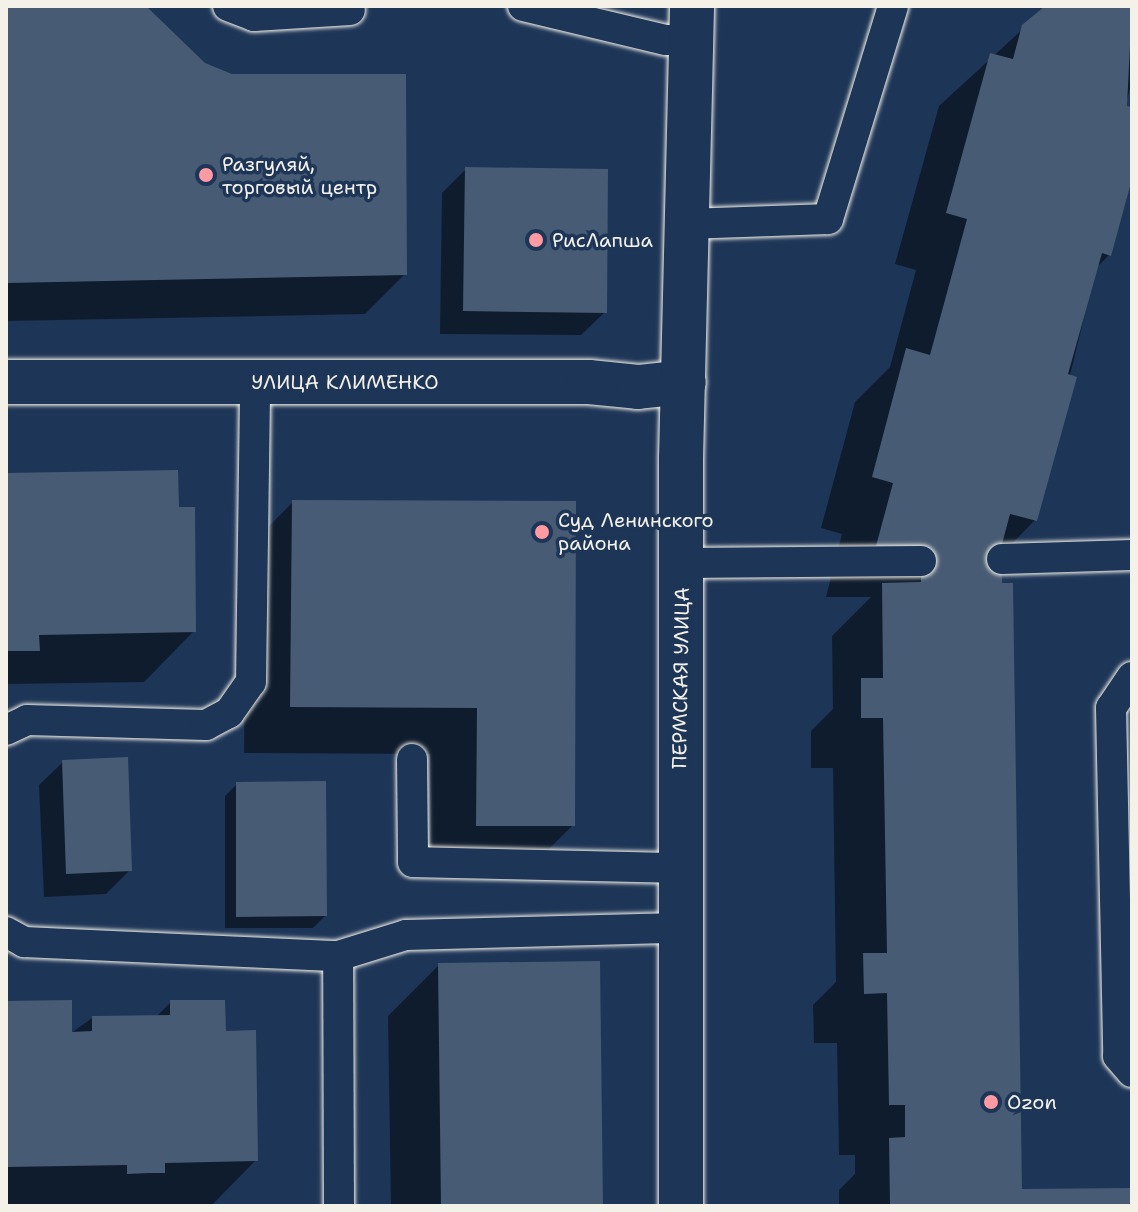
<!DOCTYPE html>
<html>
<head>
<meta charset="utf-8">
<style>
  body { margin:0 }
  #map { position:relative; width:1138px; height:1212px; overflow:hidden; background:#1d3557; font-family:"Shantell Sans",sans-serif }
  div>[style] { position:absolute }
  .shadow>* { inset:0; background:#0007 }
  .building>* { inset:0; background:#485b74 }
  .roads { filter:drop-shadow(0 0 2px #f4f1e8) drop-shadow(0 0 2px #f4f1e8) }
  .lane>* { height:30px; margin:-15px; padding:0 15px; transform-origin:15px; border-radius:15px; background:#1d3557 }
  .street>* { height:44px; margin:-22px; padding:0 22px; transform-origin:22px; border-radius:22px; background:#1d3557 }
  .dots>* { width:22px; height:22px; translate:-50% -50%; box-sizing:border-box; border:4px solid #1d3557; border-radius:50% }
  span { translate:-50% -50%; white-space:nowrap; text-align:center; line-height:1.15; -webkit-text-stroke:7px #1d3557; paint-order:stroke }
  .poi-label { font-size:20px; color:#f4f1e8 }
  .left { translate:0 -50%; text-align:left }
  .street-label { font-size:20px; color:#f4f1e8 }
  .frame { position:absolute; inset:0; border:8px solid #f4f1e8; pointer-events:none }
</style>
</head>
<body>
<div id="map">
  <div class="shadow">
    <i style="clip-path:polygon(6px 6px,145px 6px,405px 274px,365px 314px,6px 321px)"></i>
    <i style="clip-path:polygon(1048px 6px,1132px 6px,1132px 81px,1125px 107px,1132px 109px,1132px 171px,1109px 255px,1096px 268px,1035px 520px,1003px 553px,1000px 571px,1020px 1191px,1132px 1190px,1132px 1206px,839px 1206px,839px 1190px,855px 1174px,855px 1155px,839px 1155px,837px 1043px,814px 1043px,813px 1005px,836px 982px,833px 768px,811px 768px,811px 731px,833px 709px,832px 636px,871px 597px,826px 597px,842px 534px,821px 528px,855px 402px,890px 367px,916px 270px,895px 264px,939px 106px)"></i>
    <i style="clip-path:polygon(466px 169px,605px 312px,581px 335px,440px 334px,442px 193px)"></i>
    <i style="clip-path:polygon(6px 475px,177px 509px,194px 631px,144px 682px,6px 684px)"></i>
    <i style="clip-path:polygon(293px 502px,574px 503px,573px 825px,526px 872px,430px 872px,430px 754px,244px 753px,246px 549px)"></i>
    <i style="clip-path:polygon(63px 762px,130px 870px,106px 894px,44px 897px,39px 785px)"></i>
    <i style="clip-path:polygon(237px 784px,325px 916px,313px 928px,225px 928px,225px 796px)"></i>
    <i style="clip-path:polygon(439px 965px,601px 1206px,391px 1206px,388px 1016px)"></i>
    <i style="clip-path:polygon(171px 1002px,224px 1033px,256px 1160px,211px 1206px,6px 1206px,6px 1003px,70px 1034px,92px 1018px,156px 1017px)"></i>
  </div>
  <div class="building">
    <i style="clip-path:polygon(6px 6px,146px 6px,205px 63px,232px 74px,406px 74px,407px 275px,6px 283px)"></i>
    <i style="clip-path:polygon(1045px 6px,1132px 6px,1127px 106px,1132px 107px,1132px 179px,1111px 256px,1102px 253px,1068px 374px,1077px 377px,1037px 521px,1010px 514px,1002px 544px,1002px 583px,1013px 583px,1022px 1189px,1132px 1188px,1132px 1206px,890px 1206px,889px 1138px,905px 1137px,905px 1105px,889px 1105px,887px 993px,864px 994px,863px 953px,887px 953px,883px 718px,861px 718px,861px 678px,883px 678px,882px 583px,921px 582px,921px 546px,876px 546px,893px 483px,872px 477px,906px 348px,930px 355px,967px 219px,946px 213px,990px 53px,1013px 59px,1022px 25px)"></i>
    <i style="clip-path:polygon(465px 167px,608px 169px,607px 313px,463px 311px)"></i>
    <i style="clip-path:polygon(178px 470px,179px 507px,195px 507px,196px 632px,39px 635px,40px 651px,6px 651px,6px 473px)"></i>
    <i style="clip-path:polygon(292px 500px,576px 501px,575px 826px,476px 826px,477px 708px,290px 707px)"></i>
    <i style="clip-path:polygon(128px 757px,132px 871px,66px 874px,62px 760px)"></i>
    <i style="clip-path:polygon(326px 781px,327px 916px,236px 917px,236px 782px)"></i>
    <i style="clip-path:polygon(600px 961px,603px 1206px,441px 1206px,438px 963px)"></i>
    <i style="clip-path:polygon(72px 1000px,72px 1032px,92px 1031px,92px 1016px,170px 1015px,170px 1000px,225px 1000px,226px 1031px,256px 1030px,258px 1161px,165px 1163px,165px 1173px,149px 1173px,127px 1174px,127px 1165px,6px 1167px,6px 1001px)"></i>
  </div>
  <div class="roads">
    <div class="lane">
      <i style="left:228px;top:6px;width:28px;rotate:21deg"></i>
      <i style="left:254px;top:16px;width:96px;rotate:-3.6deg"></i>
      <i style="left:523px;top:6px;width:147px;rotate:13.4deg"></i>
      <i style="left:666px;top:40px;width:26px"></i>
      <i style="left:687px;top:224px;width:141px;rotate:-2deg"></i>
      <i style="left:828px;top:219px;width:223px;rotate:-73deg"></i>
      <i style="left:1002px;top:559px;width:130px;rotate:-1.8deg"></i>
      <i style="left:682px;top:563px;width:239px;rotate:-0.5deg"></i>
      <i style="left:1132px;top:677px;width:37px;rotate:124deg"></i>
      <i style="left:1111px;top:708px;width:348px;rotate:88.8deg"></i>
      <i style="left:1118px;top:1056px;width:21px;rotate:49deg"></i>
      <i style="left:6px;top:730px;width:23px;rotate:-25deg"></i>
      <i style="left:27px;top:720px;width:179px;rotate:1.6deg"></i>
      <i style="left:206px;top:725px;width:26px;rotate:-28deg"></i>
      <i style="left:229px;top:713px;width:38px;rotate:-55deg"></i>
      <i style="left:251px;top:682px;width:300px;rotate:-89.2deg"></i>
      <i style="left:412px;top:759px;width:103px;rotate:89.4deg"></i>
      <i style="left:413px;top:862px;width:266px;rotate:1.3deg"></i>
      <i style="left:6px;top:932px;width:21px;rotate:29deg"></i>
      <i style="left:24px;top:942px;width:314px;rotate:2.6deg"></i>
      <i style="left:339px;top:1206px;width:250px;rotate:-90.2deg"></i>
      <i style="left:338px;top:956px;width:71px;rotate:-17.2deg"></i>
      <i style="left:406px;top:935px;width:272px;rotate:-1.5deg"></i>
    </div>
    <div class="street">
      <i style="left:6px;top:382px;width:583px"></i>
      <i style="left:589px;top:382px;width:49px;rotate:5.8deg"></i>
      <i style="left:638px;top:387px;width:46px;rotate:-6.2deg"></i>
      <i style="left:681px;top:1206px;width:747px;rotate:-90deg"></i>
      <i style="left:681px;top:459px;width:453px;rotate:-88.6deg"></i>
    </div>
  </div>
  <div class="dots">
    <i style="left:206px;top:175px;background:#ff9aa2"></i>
    <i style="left:536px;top:240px;background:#ff9aa2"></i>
    <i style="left:542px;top:532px;background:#ff9aa2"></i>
    <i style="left:991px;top:1102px;background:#ff9aa2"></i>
  </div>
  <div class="poi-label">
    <span class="left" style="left:222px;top:176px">Разгуляй,<br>торговый центр</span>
    <span class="left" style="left:552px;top:240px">РисЛапша</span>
    <span class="left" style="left:558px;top:532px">Суд Ленинского<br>района</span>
    <span class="left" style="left:1007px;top:1102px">Ozon</span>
  </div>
  <div class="street-label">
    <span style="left:345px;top:382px">УЛИЦА КЛИМЕНКО</span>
    <span style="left:681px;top:678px;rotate:-89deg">ПЕРМСКАЯ УЛИЦА</span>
  </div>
  <div class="frame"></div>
</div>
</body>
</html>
